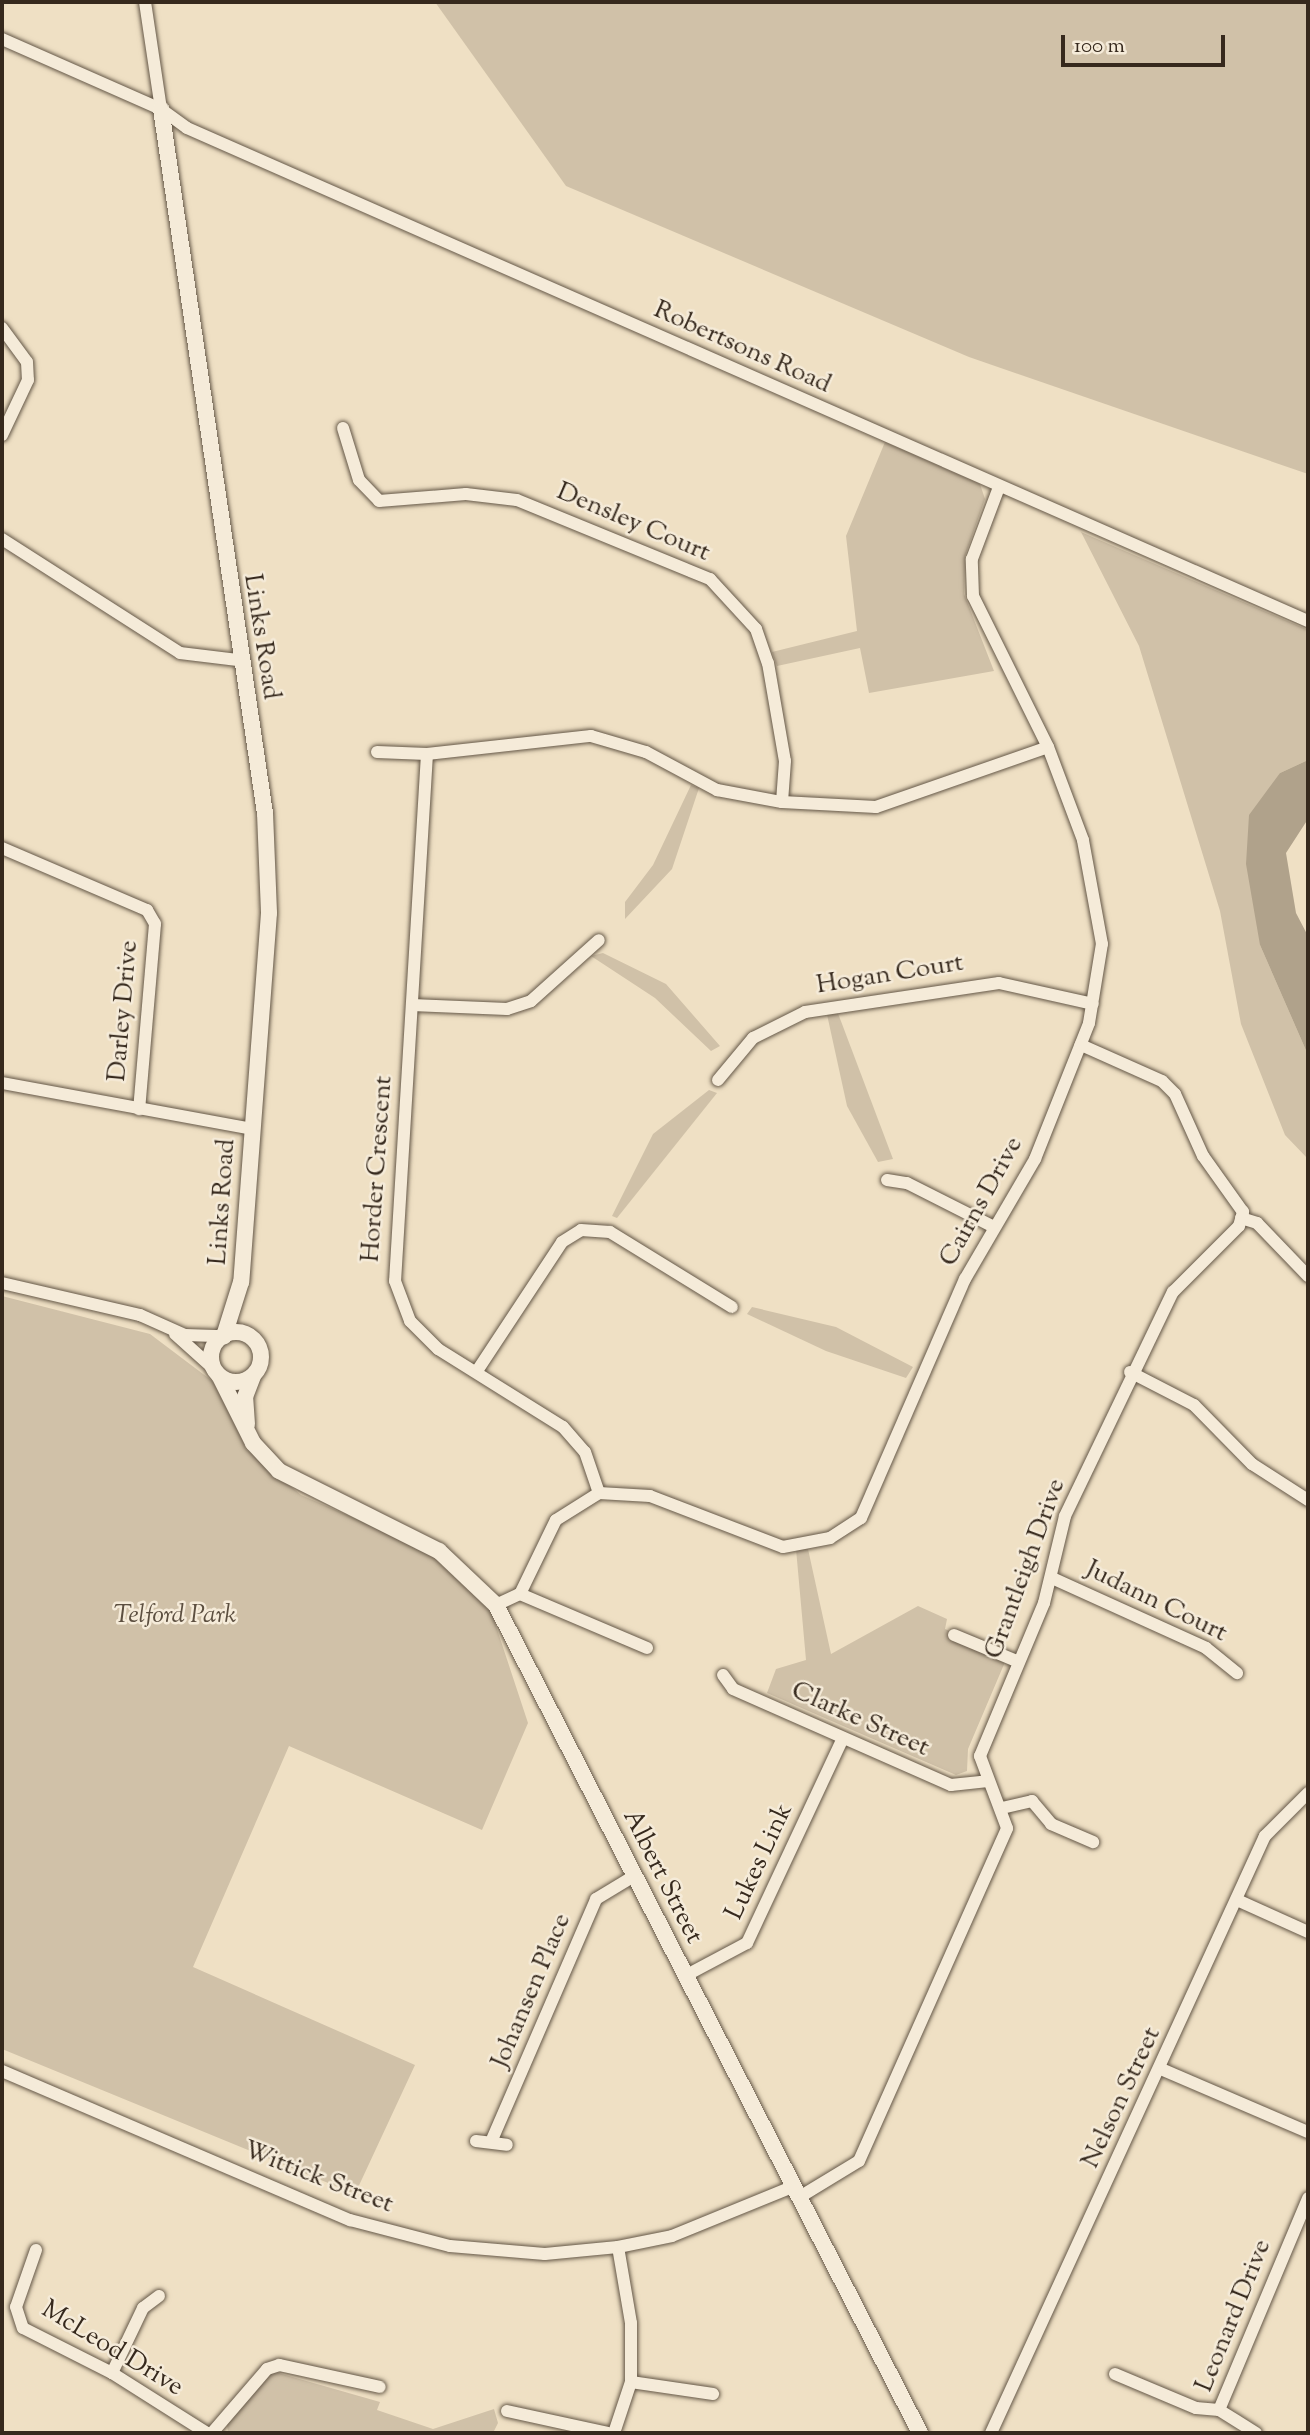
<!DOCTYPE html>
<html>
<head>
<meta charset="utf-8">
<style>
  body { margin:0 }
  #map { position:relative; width:1310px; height:2435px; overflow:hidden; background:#efe0c4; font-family:"Sorts Mill Goudy",serif }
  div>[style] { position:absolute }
  .green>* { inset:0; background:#d0c1a8 }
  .water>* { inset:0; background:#b0a28b }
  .roads { filter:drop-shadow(0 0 2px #645747) drop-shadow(0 0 2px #645747) }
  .minor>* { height:12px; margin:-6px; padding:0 6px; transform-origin:6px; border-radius:6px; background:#f5ebd9 }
  .tertiary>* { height:16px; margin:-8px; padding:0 8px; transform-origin:8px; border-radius:8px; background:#f5ebd9 }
  .tertiary>.ring { margin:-8px; padding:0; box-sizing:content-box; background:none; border:16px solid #f5ebd9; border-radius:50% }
  span { translate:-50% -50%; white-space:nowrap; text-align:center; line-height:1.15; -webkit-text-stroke:5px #f5ebd9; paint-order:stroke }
  .street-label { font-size:26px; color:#36291d }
  .park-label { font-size:26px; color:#5c4f40; font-style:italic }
  .frame { position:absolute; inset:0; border:4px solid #36291d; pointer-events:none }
  .scale { position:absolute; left:1061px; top:35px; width:164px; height:32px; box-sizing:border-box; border:4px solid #36291d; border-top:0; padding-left:9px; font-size:21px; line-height:24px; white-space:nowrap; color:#36291d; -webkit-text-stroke:5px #f5ebd9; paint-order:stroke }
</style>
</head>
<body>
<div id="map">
  <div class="green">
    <i style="clip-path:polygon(435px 2px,1308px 2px,1308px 474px,969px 357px,566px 186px)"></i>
    <i style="clip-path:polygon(885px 442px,980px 484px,985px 499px,965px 556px,964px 594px,994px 671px,869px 693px,860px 648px,777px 666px,772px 652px,857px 631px,846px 536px)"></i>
    <i style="clip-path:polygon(1081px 532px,1308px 630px,1308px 760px,1280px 773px,1260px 945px,1308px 1055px,1308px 1159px,1285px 1135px,1241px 1024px,1220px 911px,1139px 646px)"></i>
    <i style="clip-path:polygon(691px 785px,699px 788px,672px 869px,625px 919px,625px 902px,653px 865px)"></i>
    <i style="clip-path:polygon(603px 953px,666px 984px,720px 1046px,711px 1051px,655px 998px,591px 956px)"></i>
    <i style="clip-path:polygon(836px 1008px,893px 1159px,878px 1162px,847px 1106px,826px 1010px)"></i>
    <i style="clip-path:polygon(709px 1090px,717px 1093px,617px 1218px,612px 1216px,653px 1134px)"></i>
    <i style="clip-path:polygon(2px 1296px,150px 1334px,211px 1380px,224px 1395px,246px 1449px,301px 1495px,423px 1548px,491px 1611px,528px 1723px,482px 1830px,289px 1746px,193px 1967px,415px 2065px,355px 2194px,2px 2049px)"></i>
    <i style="clip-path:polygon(752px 1307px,836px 1327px,913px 1367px,906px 1378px,826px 1351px,747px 1314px)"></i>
    <i style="clip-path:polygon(796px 1549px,808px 1549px,831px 1654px,918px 1606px,947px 1619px,945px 1629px,996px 1650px,1005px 1662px,968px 1749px,967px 1771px,956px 1775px,767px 1693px,776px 1669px,806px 1660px)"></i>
    <i style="clip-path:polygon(275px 2372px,380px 2402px,377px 2410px,433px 2429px,494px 2409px,498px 2423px,493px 2433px,228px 2433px,227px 2424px,263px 2377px)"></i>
  </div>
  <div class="water">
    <i style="clip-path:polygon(1308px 760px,1308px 819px,1286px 853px,1296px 913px,1308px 936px,1308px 1055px,1260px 945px,1246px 864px,1249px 815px,1280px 773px)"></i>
  </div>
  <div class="roads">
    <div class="minor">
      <i style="left:145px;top:2px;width:108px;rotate:81.5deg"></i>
      <i style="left:2px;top:39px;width:174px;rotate:23.8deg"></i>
      <i style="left:161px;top:109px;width:32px;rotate:36deg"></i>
      <i style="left:187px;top:128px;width:1225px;rotate:23.74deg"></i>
      <i style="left:2px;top:328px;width:42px;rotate:53.7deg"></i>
      <i style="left:27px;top:362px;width:18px;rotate:87deg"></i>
      <i style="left:28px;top:380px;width:61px;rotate:115.3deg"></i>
      <i style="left:343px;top:428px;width:54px;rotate:72.9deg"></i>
      <i style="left:359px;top:480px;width:29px;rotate:46deg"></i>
      <i style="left:379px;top:501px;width:87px;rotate:-4.6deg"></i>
      <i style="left:466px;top:494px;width:51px;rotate:6.7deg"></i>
      <i style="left:517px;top:500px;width:209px;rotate:22.3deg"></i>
      <i style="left:710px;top:579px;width:68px;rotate:47.4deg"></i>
      <i style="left:756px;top:629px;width:36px;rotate:71deg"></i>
      <i style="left:768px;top:663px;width:99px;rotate:80.2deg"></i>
      <i style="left:785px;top:761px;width:41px;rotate:94.2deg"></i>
      <i style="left:2px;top:539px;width:211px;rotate:32.6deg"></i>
      <i style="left:180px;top:653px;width:58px;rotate:6.9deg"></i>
      <i style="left:377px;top:752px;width:50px;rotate:2.3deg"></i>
      <i style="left:427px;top:754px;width:165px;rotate:-6.3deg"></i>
      <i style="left:591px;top:736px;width:57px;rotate:16.2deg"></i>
      <i style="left:646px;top:752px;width:81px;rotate:28.2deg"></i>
      <i style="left:717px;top:790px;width:66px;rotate:10.5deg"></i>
      <i style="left:782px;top:802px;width:94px;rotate:3deg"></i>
      <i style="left:876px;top:807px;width:182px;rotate:-19.2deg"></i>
      <i style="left:427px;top:754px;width:528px;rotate:93.47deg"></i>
      <i style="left:395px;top:1281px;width:43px;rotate:69.4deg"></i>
      <i style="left:410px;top:1321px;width:40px;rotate:45deg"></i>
      <i style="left:438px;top:1349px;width:147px;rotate:32deg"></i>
      <i style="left:563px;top:1427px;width:33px;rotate:49deg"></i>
      <i style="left:585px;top:1452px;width:43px;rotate:71.1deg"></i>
      <i style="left:2px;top:848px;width:158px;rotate:23.2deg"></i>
      <i style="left:147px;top:910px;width:16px;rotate:60deg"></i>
      <i style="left:155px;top:924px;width:186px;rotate:94.9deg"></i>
      <i style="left:412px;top:1005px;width:95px;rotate:2.4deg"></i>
      <i style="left:507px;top:1009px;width:25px;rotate:-18deg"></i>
      <i style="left:531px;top:1001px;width:91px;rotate:-41.9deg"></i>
      <i style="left:718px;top:1080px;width:55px;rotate:-50.2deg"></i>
      <i style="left:753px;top:1038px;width:58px;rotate:-26.6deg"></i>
      <i style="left:805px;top:1012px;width:196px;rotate:-8.5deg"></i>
      <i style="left:999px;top:983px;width:96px;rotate:12.6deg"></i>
      <i style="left:2px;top:1083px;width:255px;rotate:10.4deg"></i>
      <i style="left:887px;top:1180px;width:20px;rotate:9deg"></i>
      <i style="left:907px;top:1183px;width:95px;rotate:26.8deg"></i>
      <i style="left:1241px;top:1218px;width:17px;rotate:17deg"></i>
      <i style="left:1257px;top:1223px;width:74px;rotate:46.1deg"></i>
      <i style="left:2px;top:1283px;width:142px;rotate:13.1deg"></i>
      <i style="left:140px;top:1315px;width:49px;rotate:24deg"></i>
      <i style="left:185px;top:1335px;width:38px;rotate:2deg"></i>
      <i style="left:175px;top:1334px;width:52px;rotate:41.9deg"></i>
      <i style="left:477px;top:1371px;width:154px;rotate:-56.6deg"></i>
      <i style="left:562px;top:1242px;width:22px;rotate:-32deg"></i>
      <i style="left:581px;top:1230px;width:29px;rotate:4deg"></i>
      <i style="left:610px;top:1232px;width:143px;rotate:31.6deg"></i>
      <i style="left:1130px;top:1372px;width:72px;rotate:27.3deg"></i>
      <i style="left:1194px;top:1405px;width:83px;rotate:45.5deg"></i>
      <i style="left:1252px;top:1464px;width:67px;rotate:32.7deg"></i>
      <i style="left:1052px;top:1578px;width:169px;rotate:24.4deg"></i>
      <i style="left:1206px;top:1648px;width:40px;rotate:39deg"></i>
      <i style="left:520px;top:1594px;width:138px;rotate:23deg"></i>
      <i style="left:496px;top:1605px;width:26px;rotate:-25deg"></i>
      <i style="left:520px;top:1594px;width:82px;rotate:-64.1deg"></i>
      <i style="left:556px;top:1520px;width:51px;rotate:-32.1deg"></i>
      <i style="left:599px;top:1493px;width:51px;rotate:3.4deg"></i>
      <i style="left:650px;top:1496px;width:142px;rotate:21deg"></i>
      <i style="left:783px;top:1547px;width:48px;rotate:-10.8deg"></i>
      <i style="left:830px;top:1538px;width:37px;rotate:-33deg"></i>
      <i style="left:861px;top:1518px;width:261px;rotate:-66.5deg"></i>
      <i style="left:965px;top:1279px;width:139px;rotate:-59.7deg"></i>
      <i style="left:1035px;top:1159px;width:146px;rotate:-68.3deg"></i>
      <i style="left:1089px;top:1023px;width:80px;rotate:-80.7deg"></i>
      <i style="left:1102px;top:944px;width:106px;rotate:-100.4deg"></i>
      <i style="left:1083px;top:840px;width:99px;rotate:-110.6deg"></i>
      <i style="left:1048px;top:747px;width:169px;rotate:-116.4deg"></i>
      <i style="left:973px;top:596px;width:37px;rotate:-92deg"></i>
      <i style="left:972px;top:559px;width:77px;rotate:-69.4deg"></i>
      <i style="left:954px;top:1635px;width:70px;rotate:22.6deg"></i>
      <i style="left:723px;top:1675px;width:17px;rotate:54deg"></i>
      <i style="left:733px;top:1689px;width:238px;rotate:23.8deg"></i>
      <i style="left:951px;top:1785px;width:37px;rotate:-6deg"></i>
      <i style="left:1002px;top:1808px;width:31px;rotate:-13deg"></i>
      <i style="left:1032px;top:1801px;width:30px;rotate:50deg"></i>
      <i style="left:1051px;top:1824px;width:46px;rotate:23.2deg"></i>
      <i style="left:1237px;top:1900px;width:78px;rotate:24.3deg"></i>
      <i style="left:685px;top:1976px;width:70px;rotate:-28deg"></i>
      <i style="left:747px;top:1943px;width:226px;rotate:-64.9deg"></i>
      <i style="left:1161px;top:2069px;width:160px;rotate:23.2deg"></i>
      <i style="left:2px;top:2071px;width:379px;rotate:23.2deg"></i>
      <i style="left:350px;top:2220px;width:103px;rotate:14.6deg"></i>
      <i style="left:450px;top:2246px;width:95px;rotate:4.8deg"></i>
      <i style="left:545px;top:2254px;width:73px;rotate:-5.5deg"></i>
      <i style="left:618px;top:2247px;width:55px;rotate:-11.5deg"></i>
      <i style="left:672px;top:2236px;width:130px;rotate:-22.2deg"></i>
      <i style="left:476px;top:2141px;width:31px;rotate:7deg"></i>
      <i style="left:491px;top:2142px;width:265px;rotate:-66.6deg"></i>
      <i style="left:596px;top:1899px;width:44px;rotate:-31.2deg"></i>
      <i style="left:798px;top:2198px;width:71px;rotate:-31.2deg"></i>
      <i style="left:859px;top:2161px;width:364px;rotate:-66deg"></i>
      <i style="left:1007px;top:1828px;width:77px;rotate:-110.6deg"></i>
      <i style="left:980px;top:1756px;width:166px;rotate:-67.3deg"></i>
      <i style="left:1044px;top:1603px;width:89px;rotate:-76.4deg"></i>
      <i style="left:1065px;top:1516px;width:249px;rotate:-64.3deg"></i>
      <i style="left:1173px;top:1292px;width:93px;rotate:-45deg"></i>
      <i style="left:1239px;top:1226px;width:15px;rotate:-74deg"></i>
      <i style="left:1243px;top:1212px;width:69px;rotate:-125.5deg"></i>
      <i style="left:1203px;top:1156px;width:68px;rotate:-114.3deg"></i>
      <i style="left:1175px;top:1094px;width:18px;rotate:-135deg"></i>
      <i style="left:1162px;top:1081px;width:89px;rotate:-156deg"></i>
      <i style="left:36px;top:2250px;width:60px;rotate:109.3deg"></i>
      <i style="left:16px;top:2307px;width:22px;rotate:72deg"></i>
      <i style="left:23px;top:2328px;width:100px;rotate:26.8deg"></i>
      <i style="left:112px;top:2373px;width:112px;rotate:32.3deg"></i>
      <i style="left:112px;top:2373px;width:72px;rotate:-64.5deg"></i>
      <i style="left:143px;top:2308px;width:20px;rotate:-37deg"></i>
      <i style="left:1115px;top:2374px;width:88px;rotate:22.8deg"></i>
      <i style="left:1196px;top:2408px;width:23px;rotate:5deg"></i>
      <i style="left:631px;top:2382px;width:83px;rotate:8.3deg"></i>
      <i style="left:507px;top:2411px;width:103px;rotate:12.3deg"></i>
      <i style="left:212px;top:2433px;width:84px;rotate:-49.3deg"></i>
      <i style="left:267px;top:2369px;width:13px;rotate:-18deg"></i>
      <i style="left:279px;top:2365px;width:103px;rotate:12.3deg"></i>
      <i style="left:614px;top:2433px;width:54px;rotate:-71.6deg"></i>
      <i style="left:631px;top:2382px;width:59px;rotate:-90deg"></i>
      <i style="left:631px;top:2323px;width:77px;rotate:-99.7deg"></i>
      <i style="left:991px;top:2433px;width:657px;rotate:-65.35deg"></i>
      <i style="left:1265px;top:1836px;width:61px;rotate:-45deg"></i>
      <i style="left:1256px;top:2433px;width:44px;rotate:-148.1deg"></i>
      <i style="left:1219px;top:2410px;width:230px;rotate:-67.2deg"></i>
    </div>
    <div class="tertiary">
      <i style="left:161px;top:109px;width:712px;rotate:81.6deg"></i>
      <i style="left:265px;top:813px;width:100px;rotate:87.7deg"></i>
      <i style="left:269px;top:913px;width:370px;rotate:94.3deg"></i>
      <i style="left:241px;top:1282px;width:57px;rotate:107.5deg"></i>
      <i class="ring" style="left:211px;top:1332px;width:34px;height:34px"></i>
      <i style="left:220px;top:1377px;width:74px;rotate:63.4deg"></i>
      <i style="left:253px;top:1443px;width:38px;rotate:47deg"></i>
      <i style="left:279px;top:1471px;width:179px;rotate:26.6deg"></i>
      <i style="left:439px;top:1551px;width:79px;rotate:43.5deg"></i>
      <i style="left:496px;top:1605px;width:930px;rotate:62.88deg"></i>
      <i style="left:247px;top:1424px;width:27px;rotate:-94deg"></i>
      <i style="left:245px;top:1397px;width:22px;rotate:-69deg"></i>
    </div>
  </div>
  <div class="street-label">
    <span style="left:742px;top:348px;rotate:24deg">Robertsons Road</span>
    <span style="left:633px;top:523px;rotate:23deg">Densley Court</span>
    <span style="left:261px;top:637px;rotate:81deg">Links Road</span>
    <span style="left:890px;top:975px;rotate:-9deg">Hogan Court</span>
    <span style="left:124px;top:1011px;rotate:-85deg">Darley Drive</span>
    <span style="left:378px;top:1169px;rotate:-86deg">Horder Crescent</span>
    <span style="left:223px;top:1202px;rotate:-86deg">Links Road</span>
    <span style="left:982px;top:1202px;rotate:-61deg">Cairns Drive</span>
    <span style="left:1026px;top:1569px;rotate:-70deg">Grantleigh Drive</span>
    <span style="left:1156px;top:1602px;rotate:26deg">Judann Court</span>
    <span style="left:860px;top:1720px;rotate:24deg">Clarke Street</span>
    <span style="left:760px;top:1862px;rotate:-65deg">Lukes Link</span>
    <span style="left:662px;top:1877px;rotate:63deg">Albert Street</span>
    <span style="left:532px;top:1991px;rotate:-67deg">Johansen Place</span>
    <span style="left:1122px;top:2098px;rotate:-65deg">Nelson Street</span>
    <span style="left:318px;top:2178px;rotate:21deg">Wittick Street</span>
    <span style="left:1234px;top:2316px;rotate:-68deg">Leonard Drive</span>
    <span style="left:112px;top:2349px;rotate:31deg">McLeod Drive</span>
  </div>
  <div class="park-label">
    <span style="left:175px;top:1616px">Telford Park</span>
  </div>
  <div class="frame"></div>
  <div class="scale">100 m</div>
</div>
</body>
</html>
